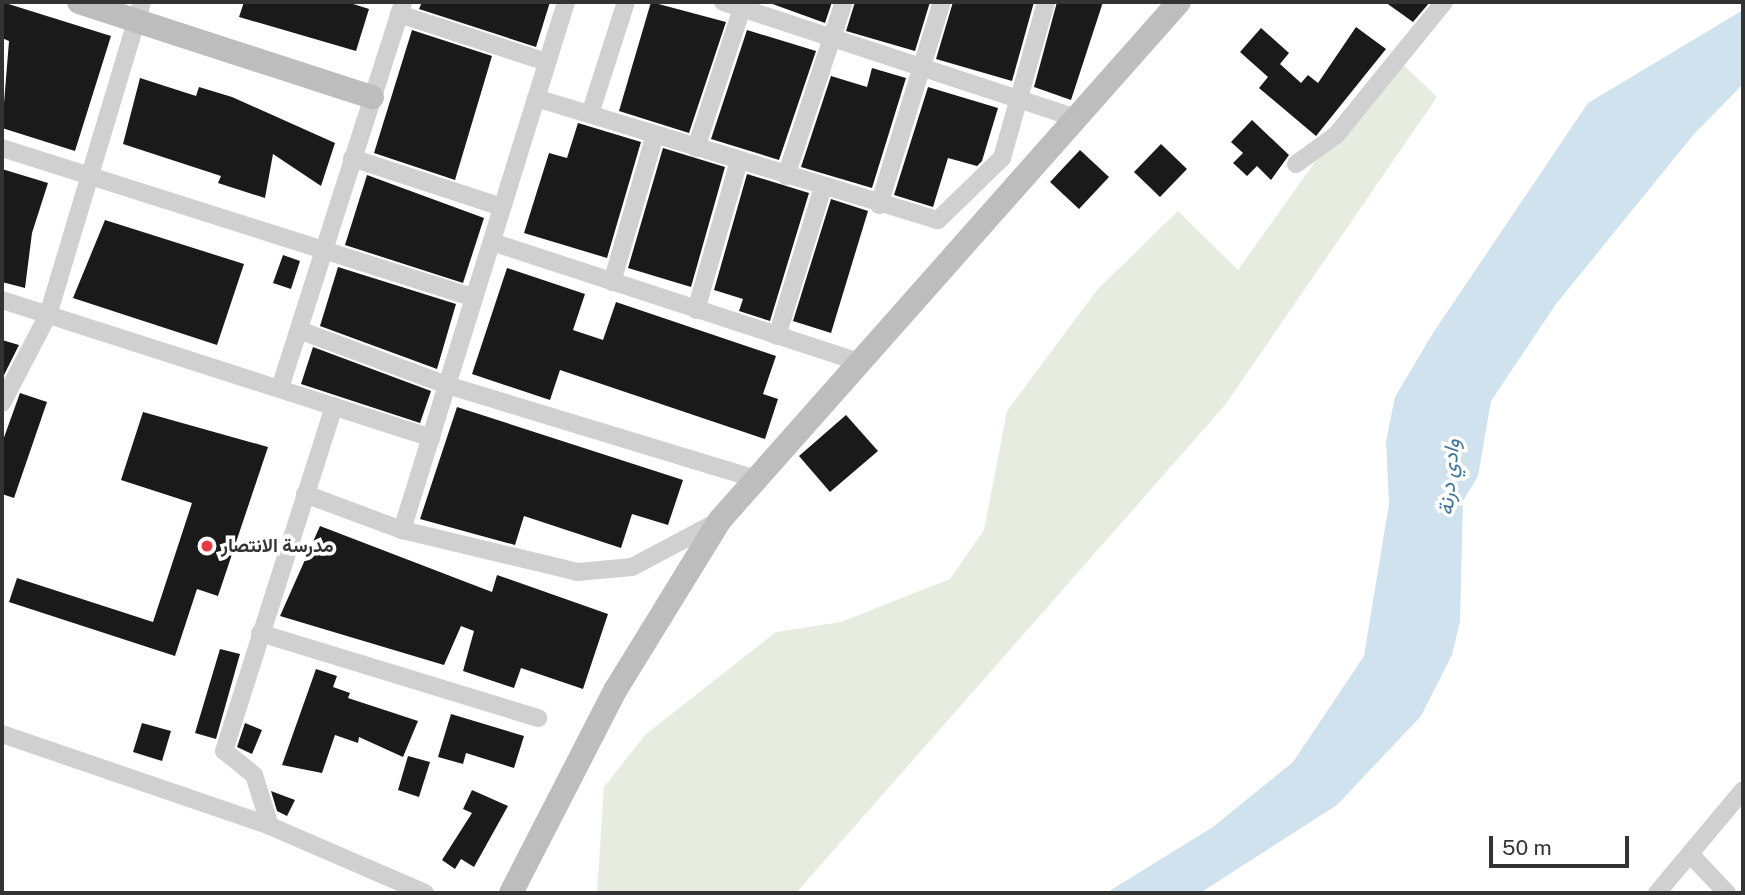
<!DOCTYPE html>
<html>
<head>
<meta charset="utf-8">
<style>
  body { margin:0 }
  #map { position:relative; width:1745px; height:895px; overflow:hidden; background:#fff; font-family:"Public Sans",Vazirmatn,sans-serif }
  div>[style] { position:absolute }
  .green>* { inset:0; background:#e6ecdf }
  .water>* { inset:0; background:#cfe2ee }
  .building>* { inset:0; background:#1a1a1a }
  .street>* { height:18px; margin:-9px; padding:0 9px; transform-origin:9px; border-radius:9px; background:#d0d0d0 }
  .secondary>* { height:24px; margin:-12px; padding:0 12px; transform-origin:12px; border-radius:12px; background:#bdbdbd }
  .dots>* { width:19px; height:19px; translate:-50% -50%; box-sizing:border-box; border:4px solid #fff; border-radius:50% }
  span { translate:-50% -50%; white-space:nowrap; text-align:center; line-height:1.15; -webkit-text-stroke:7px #fff; paint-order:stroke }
  .poi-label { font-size:19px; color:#333; font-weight:700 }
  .left { translate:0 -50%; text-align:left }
  .water-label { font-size:21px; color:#3f7597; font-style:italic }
  .frame { position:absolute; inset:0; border:4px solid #333; pointer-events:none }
  .scale { position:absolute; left:1489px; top:836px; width:140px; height:32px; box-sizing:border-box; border:4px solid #333; border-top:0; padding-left:9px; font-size:21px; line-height:24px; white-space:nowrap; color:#333; -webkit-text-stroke:5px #fff; paint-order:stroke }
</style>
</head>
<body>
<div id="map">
  <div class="green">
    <i style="clip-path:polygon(1392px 54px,1437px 97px,1225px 405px,796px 893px,597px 893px,604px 787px,646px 734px,776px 632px,841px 622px,950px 579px,984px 530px,1007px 411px,1097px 290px,1178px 211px,1238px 270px)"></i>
  </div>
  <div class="water">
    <i style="clip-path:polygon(1743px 10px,1743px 84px,1694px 134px,1556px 304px,1491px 401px,1478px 476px,1463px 501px,1460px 621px,1452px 655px,1421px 716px,1337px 805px,1200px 893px,1106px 893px,1213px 827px,1293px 762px,1364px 656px,1389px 504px,1386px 441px,1395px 397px,1433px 333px,1588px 103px)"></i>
  </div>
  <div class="building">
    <i style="clip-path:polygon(2px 2px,111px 36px,75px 151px,2px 128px,9px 41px,2px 38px)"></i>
    <i style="clip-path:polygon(244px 2px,347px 2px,369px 9px,356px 51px,239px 17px)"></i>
    <i style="clip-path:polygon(422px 2px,550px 2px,536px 47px,419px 9px)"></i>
    <i style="clip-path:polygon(651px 2px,726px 22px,689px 133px,619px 111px)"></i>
    <i style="clip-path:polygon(767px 2px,832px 2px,825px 23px)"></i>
    <i style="clip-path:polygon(855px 2px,930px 2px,915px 51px,846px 31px)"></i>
    <i style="clip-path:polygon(953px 2px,1034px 2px,1012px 81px,936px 59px)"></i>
    <i style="clip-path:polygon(1057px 2px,1103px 2px,1071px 100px,1034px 87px)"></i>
    <i style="clip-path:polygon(1385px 2px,1430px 2px,1413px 22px)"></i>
    <i style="clip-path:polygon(1356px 27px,1386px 49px,1316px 136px,1259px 88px,1268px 77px,1240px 52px,1261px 28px,1289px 53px,1280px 64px,1301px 83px,1308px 75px,1318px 83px)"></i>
    <i style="clip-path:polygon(412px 30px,492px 56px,455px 180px,374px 153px)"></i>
    <i style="clip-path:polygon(747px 30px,816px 51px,779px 160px,711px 139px)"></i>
    <i style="clip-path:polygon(872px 68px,906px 78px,872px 188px,801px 167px,831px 76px,867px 87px)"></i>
    <i style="clip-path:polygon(140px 78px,196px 96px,199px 87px,232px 97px,335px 143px,321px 186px,273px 154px,265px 198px,218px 183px,221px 176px,123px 144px)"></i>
    <i style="clip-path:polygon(928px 87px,998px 108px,982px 161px,977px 166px,948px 158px,933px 207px,894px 195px)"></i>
    <i style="clip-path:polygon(1252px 120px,1289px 155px,1271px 180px,1257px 166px,1247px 176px,1233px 163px,1243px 153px,1231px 142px)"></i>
    <i style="clip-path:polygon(578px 123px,641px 142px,607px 258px,524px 233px,549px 153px,567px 158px)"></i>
    <i style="clip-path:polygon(1161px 144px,1187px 169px,1160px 197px,1134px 172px)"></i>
    <i style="clip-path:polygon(663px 148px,725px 167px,691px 287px,628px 268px)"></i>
    <i style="clip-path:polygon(1080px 150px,1109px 177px,1079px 209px,1050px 182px)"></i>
    <i style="clip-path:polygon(2px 169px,48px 183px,32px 233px,25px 288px,2px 282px)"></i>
    <i style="clip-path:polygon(747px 174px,809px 193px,770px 321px,739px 311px,743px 299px,714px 290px)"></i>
    <i style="clip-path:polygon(367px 175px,484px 218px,463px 283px,345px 245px)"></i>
    <i style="clip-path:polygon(831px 199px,868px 211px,831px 333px,793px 321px)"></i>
    <i style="clip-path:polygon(105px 220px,244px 264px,217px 345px,73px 298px)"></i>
    <i style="clip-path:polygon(283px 255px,300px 261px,291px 289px,273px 283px)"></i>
    <i style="clip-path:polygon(338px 267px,456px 304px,437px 369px,320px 326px)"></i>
    <i style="clip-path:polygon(507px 268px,585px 294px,573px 330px,603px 340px,616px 302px,776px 356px,763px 394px,778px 399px,765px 439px,560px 370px,550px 400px,472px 374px)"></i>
    <i style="clip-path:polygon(2px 340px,19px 345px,2px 379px)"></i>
    <i style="clip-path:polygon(313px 347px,431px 391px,420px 423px,301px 384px)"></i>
    <i style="clip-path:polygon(20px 393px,47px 402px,14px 498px,2px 494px,2px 443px)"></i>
    <i style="clip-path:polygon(457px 407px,683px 480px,668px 525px,632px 514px,621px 548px,524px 516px,515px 545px,420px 519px)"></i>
    <i style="clip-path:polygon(143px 412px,268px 447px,218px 596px,197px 589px,175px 656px,9px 602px,17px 578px,153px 622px,192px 503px,121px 480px)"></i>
    <i style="clip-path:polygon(846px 415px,878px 451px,830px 492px,799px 456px)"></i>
    <i style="clip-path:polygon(320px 526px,492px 592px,497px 575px,608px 614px,583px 689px,521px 668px,514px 688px,463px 671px,474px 631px,461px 626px,444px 665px,280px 616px)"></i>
    <i style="clip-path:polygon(220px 649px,240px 654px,216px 739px,195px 733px)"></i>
    <i style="clip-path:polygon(316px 669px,337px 676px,333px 687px,350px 693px,348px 698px,418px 721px,403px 757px,359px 737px,358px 743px,335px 735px,322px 773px,282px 765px)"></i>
    <i style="clip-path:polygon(451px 714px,524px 736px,514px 768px,466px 753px,463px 764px,438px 757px)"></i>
    <i style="clip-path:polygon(142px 723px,171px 731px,162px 761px,133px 752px)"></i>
    <i style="clip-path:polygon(245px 723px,262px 730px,252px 754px,237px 747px)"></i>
    <i style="clip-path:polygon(408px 756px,430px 762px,419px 797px,398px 790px)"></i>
    <i style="clip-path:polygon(472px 790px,508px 806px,474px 867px,461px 859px,455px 869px,442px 860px,472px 813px,463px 809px)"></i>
    <i style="clip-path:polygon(271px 791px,295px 800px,287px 816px,277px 811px)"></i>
  </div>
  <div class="street">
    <i style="left:723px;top:2px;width:371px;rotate:18.2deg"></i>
    <i style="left:399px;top:14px;width:156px;rotate:18deg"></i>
    <i style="left:536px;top:98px;width:420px;rotate:16.9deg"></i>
    <i style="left:938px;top:220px;width:89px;rotate:-44.1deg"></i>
    <i style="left:1002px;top:158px;width:162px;rotate:-74.2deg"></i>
    <i style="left:590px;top:114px;width:118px;rotate:-72.2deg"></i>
    <i style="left:2px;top:148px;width:495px;rotate:17.6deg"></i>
    <i style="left:696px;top:148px;width:154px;rotate:-71.8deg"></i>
    <i style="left:352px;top:158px;width:158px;rotate:18.1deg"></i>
    <i style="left:1296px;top:164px;width:49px;rotate:-35.9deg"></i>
    <i style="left:1336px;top:135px;width:171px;rotate:-50.9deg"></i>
    <i style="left:786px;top:176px;width:183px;rotate:-71.6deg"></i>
    <i style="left:879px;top:205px;width:213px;rotate:-72.8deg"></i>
    <i style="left:492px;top:242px;width:383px;rotate:18.1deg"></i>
    <i style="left:612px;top:282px;width:153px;rotate:-73.7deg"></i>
    <i style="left:2px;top:300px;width:451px;rotate:17.8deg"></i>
    <i style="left:696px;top:310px;width:155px;rotate:-73.9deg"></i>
    <i style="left:299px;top:330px;width:158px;rotate:20.4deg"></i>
    <i style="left:447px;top:385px;width:321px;rotate:16.9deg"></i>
    <i style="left:777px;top:336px;width:156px;rotate:-72.8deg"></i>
    <i style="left:280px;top:388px;width:405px;rotate:-72.3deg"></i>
    <i style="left:2px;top:403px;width:99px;rotate:-62.4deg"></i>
    <i style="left:48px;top:315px;width:327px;rotate:-73.3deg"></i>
    <i style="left:305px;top:494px;width:103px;rotate:20.4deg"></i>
    <i style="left:402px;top:530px;width:181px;rotate:13.4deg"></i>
    <i style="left:578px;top:572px;width:54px;rotate:-5.3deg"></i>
    <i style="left:632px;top:567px;width:96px;rotate:-27.9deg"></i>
    <i style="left:402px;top:530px;width:553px;rotate:-72.74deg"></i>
    <i style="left:260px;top:633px;width:291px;rotate:17deg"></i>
    <i style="left:2px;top:734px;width:283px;rotate:18.9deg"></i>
    <i style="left:270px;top:826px;width:169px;rotate:23.4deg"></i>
    <i style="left:270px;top:826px;width:53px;rotate:-107.4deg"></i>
    <i style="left:254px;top:775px;width:38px;rotate:-141deg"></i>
    <i style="left:224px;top:751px;width:362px;rotate:-72.3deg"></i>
    <i style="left:1690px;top:854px;width:54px;rotate:46.5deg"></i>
    <i style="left:1657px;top:893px;width:134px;rotate:-50.1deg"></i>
  </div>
  <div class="secondary">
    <i style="left:79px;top:2px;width:308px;rotate:18deg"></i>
    <i style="left:511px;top:893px;width:229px;rotate:-62.8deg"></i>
    <i style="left:616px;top:689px;width:198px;rotate:-58.4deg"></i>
    <i style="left:720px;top:520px;width:692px;rotate:-48.46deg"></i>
  </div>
  <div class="dots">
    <i style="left:207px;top:546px;background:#e63946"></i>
  </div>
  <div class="poi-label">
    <span class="left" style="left:221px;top:546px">مدرسة الانتصار</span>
  </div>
  <div class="water-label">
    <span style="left:1449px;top:477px;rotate:-85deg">وادي درنة</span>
  </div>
  <div class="frame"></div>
  <div class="scale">50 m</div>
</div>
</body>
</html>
